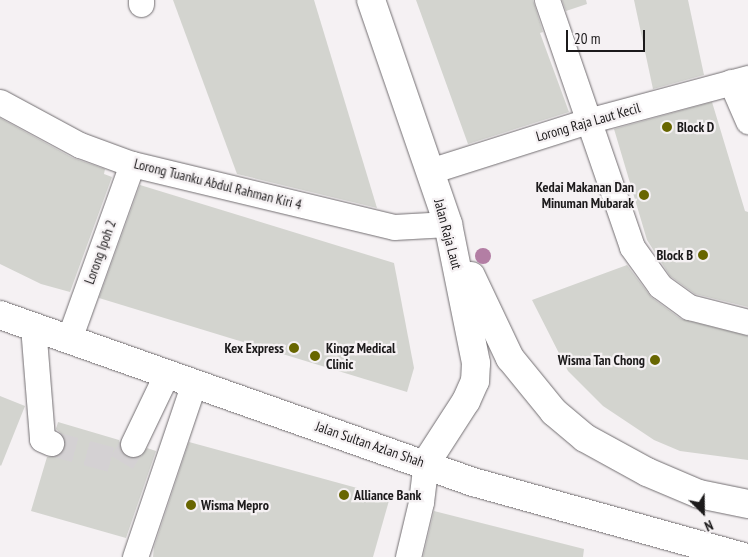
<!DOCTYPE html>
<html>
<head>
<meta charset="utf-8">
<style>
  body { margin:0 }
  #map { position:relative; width:748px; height:557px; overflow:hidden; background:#f5f1f3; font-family:"PT Sans Narrow",sans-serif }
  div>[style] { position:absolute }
  .building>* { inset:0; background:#d3d4cf }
  .minor-tunnel>* { height:25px; margin-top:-12.5px; transform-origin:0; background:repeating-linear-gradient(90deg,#d4d1d3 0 25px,transparent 0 37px) }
  .roads { filter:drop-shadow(0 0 1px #726e71) drop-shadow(0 0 1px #726e71) }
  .minor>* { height:25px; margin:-12.5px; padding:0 12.5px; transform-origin:12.5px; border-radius:12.5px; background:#fff }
  .major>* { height:28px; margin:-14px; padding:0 14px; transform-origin:14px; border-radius:14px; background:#fff }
  .trees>* { width:16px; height:16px; margin:-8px; border-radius:50%; background:#b37ea4 }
  .dots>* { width:14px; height:14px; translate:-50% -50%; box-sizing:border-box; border:2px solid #f5f1f3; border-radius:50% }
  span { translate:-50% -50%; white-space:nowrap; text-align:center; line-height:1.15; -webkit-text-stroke:4.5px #f5f1f3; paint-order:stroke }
  .street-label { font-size:14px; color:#1c1a1b }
  .poi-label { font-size:14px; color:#1c1a1b; font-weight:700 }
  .left { translate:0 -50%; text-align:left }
  .right { translate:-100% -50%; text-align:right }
  .north { position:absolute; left:678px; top:487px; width:50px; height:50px; -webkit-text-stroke:4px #f5f1f3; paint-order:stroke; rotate:157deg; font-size:14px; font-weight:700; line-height:20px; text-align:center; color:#1c1a1b }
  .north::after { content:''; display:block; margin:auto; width:18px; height:22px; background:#1c1a1b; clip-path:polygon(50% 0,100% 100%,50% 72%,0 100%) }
  .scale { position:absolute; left:566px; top:30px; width:79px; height:22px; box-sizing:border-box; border:2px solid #1c1a1b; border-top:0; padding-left:6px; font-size:15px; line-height:18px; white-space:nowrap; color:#1c1a1b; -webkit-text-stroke:4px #f5f1f3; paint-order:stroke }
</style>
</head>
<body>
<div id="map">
  <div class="building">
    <i style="clip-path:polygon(173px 0,314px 0,377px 208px,237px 174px)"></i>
    <i style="clip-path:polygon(416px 0,533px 0,543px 32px,540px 33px,569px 112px,468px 144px)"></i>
    <i style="clip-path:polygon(562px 0,586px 0,587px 4px,566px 11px)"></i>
    <i style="clip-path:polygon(634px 0,688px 0,704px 75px,653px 89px)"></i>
    <i style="clip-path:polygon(712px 102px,745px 211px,748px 212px,748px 307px,695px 294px,670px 276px,647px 240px,614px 129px)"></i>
    <i style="clip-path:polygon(0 118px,73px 158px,105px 169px,104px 174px,112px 177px,70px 292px,41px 284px,0 264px)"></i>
    <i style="clip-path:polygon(140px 185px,394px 263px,414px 368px,407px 392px,99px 298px)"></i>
    <i style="clip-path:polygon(627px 265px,651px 297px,681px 319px,748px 336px,748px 460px,680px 451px,654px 440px,603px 406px,568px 371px,532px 300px)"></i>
    <i style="clip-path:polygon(0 396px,25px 406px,1px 466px,0 465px)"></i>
    <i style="clip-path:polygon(58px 422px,119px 440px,121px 452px,127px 457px,141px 456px,147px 448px,156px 451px,126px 538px,31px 511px,47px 457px,59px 455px,64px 448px,63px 435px,56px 429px)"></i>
    <i style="clip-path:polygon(189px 442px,390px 497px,373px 557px,153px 557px,154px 547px)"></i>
    <i style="clip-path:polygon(434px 511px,584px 549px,583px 557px,423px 557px)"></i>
  </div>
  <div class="minor-tunnel">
    <i style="left:51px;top:443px;width:73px;rotate:15deg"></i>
    <i style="left:122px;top:462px;width:21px;rotate:-59deg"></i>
  </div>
  <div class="roads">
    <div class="minor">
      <i style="left:141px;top:0;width:4px;rotate:90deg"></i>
      <i style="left:547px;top:0;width:261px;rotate:71deg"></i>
      <i style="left:632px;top:247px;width:48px;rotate:54.3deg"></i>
      <i style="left:660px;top:286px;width:36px;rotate:36deg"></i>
      <i style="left:689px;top:307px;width:61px;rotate:14.3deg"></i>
      <i style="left:731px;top:82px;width:43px;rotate:66.4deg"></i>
      <i style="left:0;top:102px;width:91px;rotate:28.3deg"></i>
      <i style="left:80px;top:145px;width:55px;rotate:20.1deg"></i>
      <i style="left:132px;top:164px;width:269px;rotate:13.5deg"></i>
      <i style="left:394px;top:227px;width:54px;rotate:-3.2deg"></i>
      <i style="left:430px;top:171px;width:169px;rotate:-17.6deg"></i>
      <i style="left:591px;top:120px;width:163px;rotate:-15deg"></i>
      <i style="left:33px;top:326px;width:113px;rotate:85.4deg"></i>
      <i style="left:42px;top:439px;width:10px;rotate:24deg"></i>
      <i style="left:69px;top:339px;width:186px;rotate:-70.2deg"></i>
      <i style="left:133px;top:444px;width:79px;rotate:-64.4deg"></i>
      <i style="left:135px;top:557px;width:184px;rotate:-71.3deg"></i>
      <i style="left:408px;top:557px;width:57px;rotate:-76.7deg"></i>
      <i style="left:421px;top:502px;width:39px;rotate:-83deg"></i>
    </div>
    <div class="major">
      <i style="left:371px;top:0;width:237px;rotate:71deg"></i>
      <i style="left:448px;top:224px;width:142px;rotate:78.6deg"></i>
      <i style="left:476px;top:363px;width:18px;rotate:93deg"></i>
      <i style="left:475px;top:381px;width:22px;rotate:114deg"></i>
      <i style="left:466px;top:401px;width:74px;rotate:122.8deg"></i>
      <i style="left:471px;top:276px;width:91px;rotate:64.6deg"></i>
      <i style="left:510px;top:358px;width:70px;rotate:50.8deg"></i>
      <i style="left:554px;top:412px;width:40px;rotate:40deg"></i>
      <i style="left:585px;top:438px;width:71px;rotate:28.7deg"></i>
      <i style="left:647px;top:472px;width:56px;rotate:22.9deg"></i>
      <i style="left:699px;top:494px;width:50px;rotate:11.5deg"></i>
      <i style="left:0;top:315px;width:502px;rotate:19.45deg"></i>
      <i style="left:473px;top:482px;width:281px;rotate:15.5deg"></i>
    </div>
  </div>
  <div class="trees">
    <i style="left:483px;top:256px"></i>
  </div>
  <div class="dots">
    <i style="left:667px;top:127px;background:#686600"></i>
    <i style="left:644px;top:195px;background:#686600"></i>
    <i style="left:703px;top:255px;background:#686600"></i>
    <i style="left:294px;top:348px;background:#686600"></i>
    <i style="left:315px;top:356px;background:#686600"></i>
    <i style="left:655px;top:360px;background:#686600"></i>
    <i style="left:344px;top:495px;background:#686600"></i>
    <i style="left:191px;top:505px;background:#686600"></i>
  </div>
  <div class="street-label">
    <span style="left:588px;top:122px;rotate:-16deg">Lorong Raja Laut Kecil</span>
    <span style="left:218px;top:184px;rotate:14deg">Lorong Tuanku Abdul Rahman Kiri 4</span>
    <span style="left:448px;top:234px;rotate:75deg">Jalan Raja Laut</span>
    <span style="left:100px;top:252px;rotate:-70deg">Lorong Ipoh 2</span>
    <span style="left:370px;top:444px;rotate:19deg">Jalan Sultan Azlan Shah</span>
  </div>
  <div class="poi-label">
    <span class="left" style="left:677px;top:127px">Block D</span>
    <span class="right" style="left:634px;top:195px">Kedai Makanan Dan<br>Minuman Mubarak</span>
    <span class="right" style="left:693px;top:255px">Block B</span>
    <span class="right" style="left:284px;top:348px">Kex Express</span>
    <span class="left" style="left:326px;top:356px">Kingz Medical<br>Clinic</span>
    <span class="right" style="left:645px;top:360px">Wisma Tan Chong</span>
    <span class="left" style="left:354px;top:495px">Alliance Bank</span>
    <span class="left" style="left:201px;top:505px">Wisma Mepro</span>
  </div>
  <div class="north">N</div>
  <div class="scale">20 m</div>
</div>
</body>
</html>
